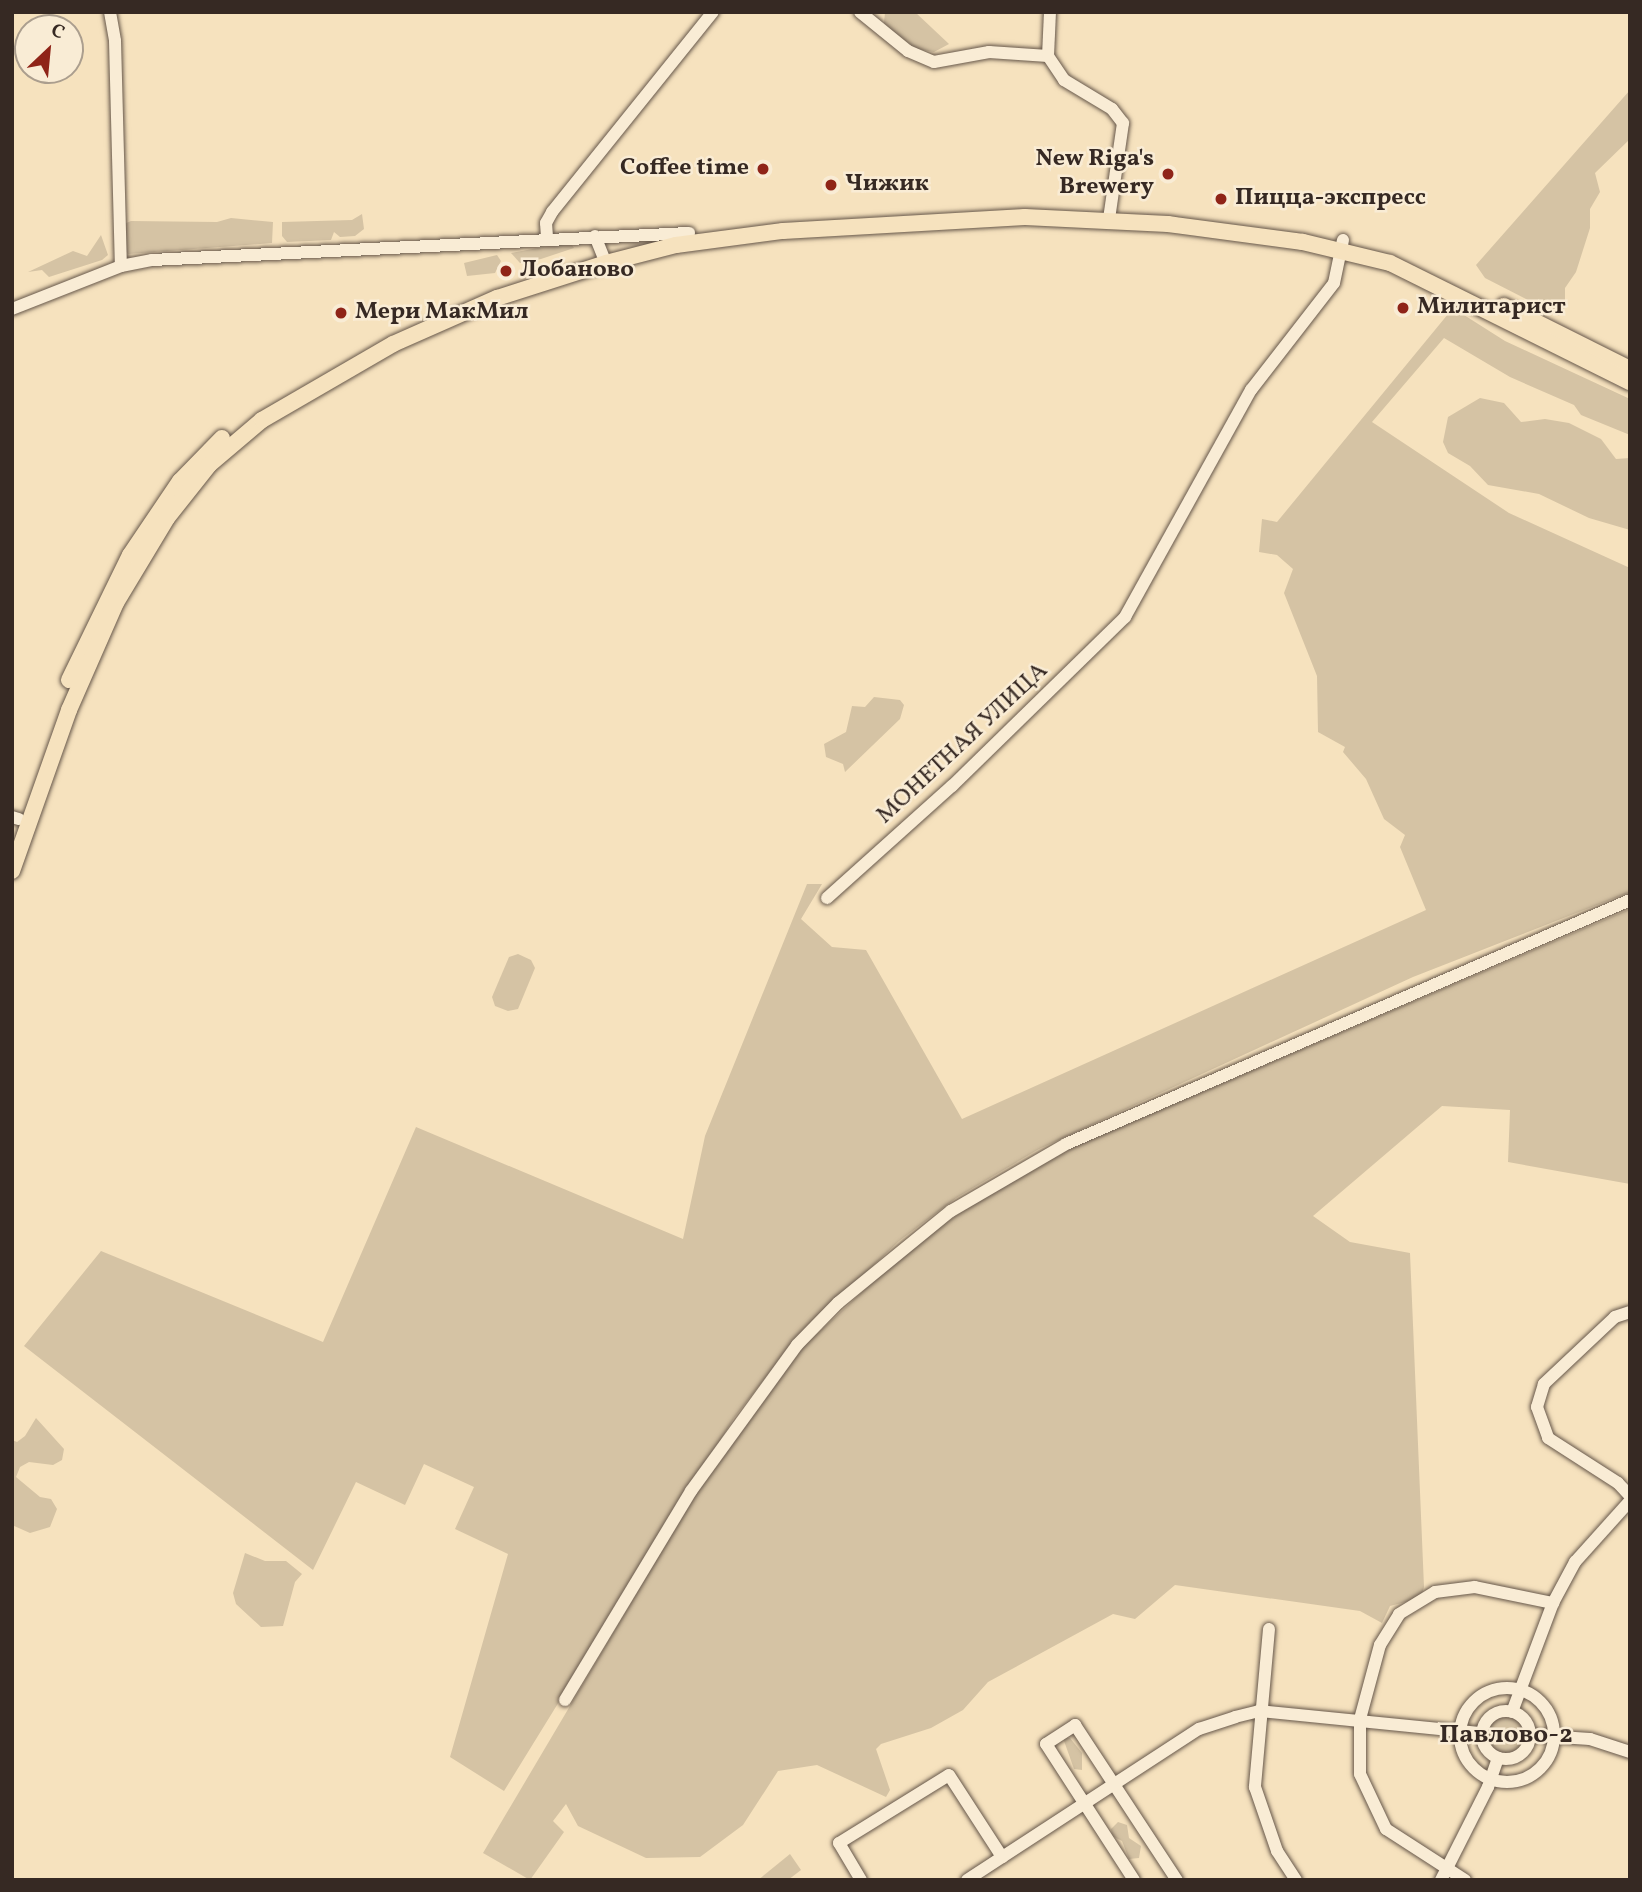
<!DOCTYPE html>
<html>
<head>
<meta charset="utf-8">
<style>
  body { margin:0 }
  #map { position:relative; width:1642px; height:1892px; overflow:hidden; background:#f6e2be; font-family:Vollkorn,serif }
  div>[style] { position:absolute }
  .green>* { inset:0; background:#d5c3a4 }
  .round { border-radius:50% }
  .roads { filter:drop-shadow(0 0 2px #66574a) drop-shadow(0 0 2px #66574a) }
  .minor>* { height:12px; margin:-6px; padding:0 6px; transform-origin:6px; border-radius:6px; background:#f9ecd5 }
  .minor>.ring { margin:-6px; padding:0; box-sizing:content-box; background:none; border:12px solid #f9ecd5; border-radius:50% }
  .major>* { height:16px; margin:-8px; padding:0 8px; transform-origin:8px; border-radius:8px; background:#f6e2be }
  .dots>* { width:19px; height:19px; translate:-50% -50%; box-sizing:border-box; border:4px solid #f9ecd5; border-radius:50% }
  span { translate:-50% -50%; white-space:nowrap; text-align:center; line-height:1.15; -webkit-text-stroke:5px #f9ecd5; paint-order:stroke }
  .poi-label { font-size:24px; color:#362923; font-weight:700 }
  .right { translate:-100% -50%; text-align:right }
  .left { translate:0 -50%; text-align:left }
  .street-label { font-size:24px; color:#362923 }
  .neighbourhood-label { font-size:26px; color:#362923; font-weight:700 }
  .frame { position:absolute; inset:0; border:14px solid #362923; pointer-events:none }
  .north { position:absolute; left:14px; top:14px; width:70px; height:70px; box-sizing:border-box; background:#f9ecd5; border:2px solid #ab9e8e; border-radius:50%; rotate:26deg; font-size:19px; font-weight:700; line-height:28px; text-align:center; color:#362923 }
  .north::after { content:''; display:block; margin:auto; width:24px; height:32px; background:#8f2418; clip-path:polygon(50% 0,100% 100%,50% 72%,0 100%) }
</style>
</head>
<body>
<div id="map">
  <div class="green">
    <i style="clip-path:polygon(885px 12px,915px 12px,949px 44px,934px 52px,917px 49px,890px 30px,884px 23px)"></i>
    <i style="clip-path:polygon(1630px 90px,1630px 139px,1595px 173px,1600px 192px,1590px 209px,1590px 228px,1576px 272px,1565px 288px,1565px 307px,1559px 316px,1485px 278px,1476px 265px)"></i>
    <i style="clip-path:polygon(362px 214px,364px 229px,355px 236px,340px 237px,334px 232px,331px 240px,287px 242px,282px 236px,282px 222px,352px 220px)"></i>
    <i style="clip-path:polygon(231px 218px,273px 222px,272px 243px,128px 254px,123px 248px,124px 224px,131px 221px,217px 222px)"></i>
    <i style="clip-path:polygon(101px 235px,108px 255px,102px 260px,49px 277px,42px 270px,28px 272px,73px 251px,87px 256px)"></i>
    <i style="clip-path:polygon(570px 242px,574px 248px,541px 259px,520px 263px,511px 253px)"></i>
    <i style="clip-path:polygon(497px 255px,501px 261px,495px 273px,467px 276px,464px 263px)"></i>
    <i style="clip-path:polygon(1453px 308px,1505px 341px,1630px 399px,1630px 435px,1581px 415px,1574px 405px,1510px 377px,1444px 338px,1372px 422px,1509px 513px,1630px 568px,1630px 892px,1413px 977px,1039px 1149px,956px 1198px,899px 1241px,793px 1342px,734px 1418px,504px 1791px,450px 1757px,508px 1554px,455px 1529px,474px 1487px,424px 1464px,405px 1505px,356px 1482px,313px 1570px,24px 1346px,101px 1251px,323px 1342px,416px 1127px,683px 1239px,705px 1136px,807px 884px,822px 884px,801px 919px,832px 947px,866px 950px,962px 1119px,1426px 910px,1400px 847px,1405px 835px,1384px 819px,1366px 779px,1343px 752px,1345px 747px,1318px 732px,1317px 676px,1284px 593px,1293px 569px,1277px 555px,1259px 552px,1262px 519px,1277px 522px)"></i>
    <i style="clip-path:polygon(1480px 398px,1504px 403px,1521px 422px,1545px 419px,1569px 423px,1601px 439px,1616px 459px,1630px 458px,1630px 530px,1589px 518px,1539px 494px,1488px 485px,1470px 466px,1448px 453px,1443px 442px,1448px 417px)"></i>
    <i style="clip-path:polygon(874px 697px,900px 700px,904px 705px,900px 719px,845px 772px,843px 764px,826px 757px,824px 744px,846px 732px,852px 706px,865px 707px)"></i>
    <i style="clip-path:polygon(1630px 909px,1630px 1184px,1508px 1162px,1510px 1110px,1442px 1106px,1313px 1216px,1350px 1242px,1410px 1253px,1424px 1587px,1421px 1598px,1390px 1606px,1382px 1623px,1360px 1611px,1175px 1585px,1135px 1619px,1113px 1614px,988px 1682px,963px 1710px,931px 1728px,881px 1744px,876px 1749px,890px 1790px,886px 1797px,817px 1765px,778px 1771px,743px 1825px,700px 1857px,646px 1858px,578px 1826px,566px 1804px,553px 1821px,564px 1832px,530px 1880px,483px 1853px,696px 1493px,801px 1349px,906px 1251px,1007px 1180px,1076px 1146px)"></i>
    <i style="clip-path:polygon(518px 954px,531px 960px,535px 968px,518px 1009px,508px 1011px,495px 1006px,492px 997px,509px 957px)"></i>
    <i style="clip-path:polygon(36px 1418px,64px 1449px,62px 1460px,53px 1465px,29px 1462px,20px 1467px,16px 1477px,40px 1497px,51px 1499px,57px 1509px,50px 1527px,30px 1533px,12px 1525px,12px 1440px,17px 1442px,25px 1436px)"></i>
    <i style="clip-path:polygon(245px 1553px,265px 1561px,286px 1561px,302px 1574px,295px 1582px,283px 1626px,261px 1627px,236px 1604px,233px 1593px)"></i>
    <i class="round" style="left:1486px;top:1716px;width:40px;height:40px"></i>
    <i style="clip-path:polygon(1063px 1738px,1070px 1738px,1082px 1753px,1082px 1770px,1074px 1769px)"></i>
    <i style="clip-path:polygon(1118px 1822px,1127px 1825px,1129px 1838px,1141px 1846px,1139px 1858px,1129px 1859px,1122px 1841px,1112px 1836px,1111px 1829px)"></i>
    <i style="clip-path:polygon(790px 1854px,801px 1870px,788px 1880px,758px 1880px)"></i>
  </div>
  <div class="roads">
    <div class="minor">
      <i style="left:110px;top:12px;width:29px;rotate:80deg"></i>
      <i style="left:115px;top:41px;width:225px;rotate:88.5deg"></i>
      <i style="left:860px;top:12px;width:62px;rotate:39.1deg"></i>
      <i style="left:908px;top:51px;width:28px;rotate:23deg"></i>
      <i style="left:934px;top:62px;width:56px;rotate:-10.3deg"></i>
      <i style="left:989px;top:52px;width:59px;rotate:3.9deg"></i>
      <i style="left:1048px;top:56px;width:44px;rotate:-87.4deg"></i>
      <i style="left:1048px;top:56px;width:29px;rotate:56deg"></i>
      <i style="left:1064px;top:80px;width:56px;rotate:31.1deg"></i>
      <i style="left:1112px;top:109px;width:18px;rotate:52deg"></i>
      <i style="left:1123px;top:123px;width:97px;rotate:98.3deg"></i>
      <i style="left:595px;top:236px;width:29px;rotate:68deg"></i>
      <i style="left:547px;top:237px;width:14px;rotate:-94deg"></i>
      <i style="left:546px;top:223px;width:13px;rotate:-61deg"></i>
      <i style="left:552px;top:212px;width:257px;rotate:-51.2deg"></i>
      <i style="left:12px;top:309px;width:117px;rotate:-21.5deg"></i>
      <i style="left:121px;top:266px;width:32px;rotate:-11deg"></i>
      <i style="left:152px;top:260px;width:538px;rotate:-2.88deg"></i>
      <i style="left:12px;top:817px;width:7px;rotate:16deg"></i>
      <i style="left:827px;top:898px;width:168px;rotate:-41.9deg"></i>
      <i style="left:952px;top:786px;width:242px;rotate:-44.3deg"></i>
      <i style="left:1125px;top:617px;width:260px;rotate:-61deg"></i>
      <i style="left:1251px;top:390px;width:135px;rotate:-52.2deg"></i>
      <i style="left:1334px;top:283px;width:44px;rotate:-78.2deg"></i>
      <i style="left:1630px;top:1312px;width:16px;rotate:162deg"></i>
      <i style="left:1615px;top:1317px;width:98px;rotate:136.7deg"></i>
      <i style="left:1544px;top:1384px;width:24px;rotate:107deg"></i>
      <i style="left:1537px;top:1407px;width:33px;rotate:70deg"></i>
      <i style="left:1548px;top:1438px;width:83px;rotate:32.7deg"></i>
      <i style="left:1618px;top:1483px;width:18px;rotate:47deg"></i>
      <i style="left:1269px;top:1629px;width:159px;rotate:95.1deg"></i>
      <i style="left:1255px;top:1787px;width:68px;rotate:71deg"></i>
      <i style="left:1277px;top:1851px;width:35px;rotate:57deg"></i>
      <i class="ring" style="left:1460px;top:1688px;width:82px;height:82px"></i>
      <i style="left:565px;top:1700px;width:244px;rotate:-58.9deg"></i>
      <i style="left:691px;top:1491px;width:180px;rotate:-54deg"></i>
      <i style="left:797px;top:1345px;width:59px;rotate:-45.7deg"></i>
      <i style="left:838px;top:1303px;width:146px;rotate:-39.2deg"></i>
      <i style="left:951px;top:1211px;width:133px;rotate:-30.2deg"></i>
      <i style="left:1066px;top:1144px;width:615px;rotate:-23.39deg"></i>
      <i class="ring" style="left:1482px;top:1711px;width:36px;height:36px"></i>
      <i style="left:1512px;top:1712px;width:116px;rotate:-69.4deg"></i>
      <i style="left:1553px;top:1603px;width:47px;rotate:-61.8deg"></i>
      <i style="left:1575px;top:1562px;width:82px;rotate:-48deg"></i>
      <i style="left:1530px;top:1735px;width:60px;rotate:3.8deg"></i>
      <i style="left:1590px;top:1739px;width:42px;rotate:18deg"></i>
      <i style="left:861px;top:1880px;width:43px;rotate:-120.7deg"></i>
      <i style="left:839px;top:1843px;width:129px;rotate:-31.7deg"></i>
      <i style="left:949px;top:1775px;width:98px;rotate:57.1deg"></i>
      <i style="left:967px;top:1880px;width:277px;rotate:-33.1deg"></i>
      <i style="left:1199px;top:1729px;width:38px;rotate:-18deg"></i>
      <i style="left:1235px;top:1717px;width:25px;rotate:-14deg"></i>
      <i style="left:1259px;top:1711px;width:223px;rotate:5.7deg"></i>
      <i style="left:1134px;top:1880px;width:162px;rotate:-122.9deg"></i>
      <i style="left:1046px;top:1744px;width:35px;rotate:-33deg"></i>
      <i style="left:1075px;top:1725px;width:186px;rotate:56.7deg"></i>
      <i style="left:1441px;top:1880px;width:104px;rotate:-63.2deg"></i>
      <i style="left:1488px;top:1787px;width:31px;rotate:-71deg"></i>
      <i style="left:1465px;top:1880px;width:94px;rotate:-147.2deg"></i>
      <i style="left:1386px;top:1829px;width:61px;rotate:-115.3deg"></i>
      <i style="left:1360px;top:1774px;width:55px;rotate:-90deg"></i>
      <i style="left:1360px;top:1719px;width:77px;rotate:-74.9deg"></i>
      <i style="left:1380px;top:1645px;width:36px;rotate:-58deg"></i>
      <i style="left:1399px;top:1614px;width:42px;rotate:-31.4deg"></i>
      <i style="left:1435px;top:1592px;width:40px;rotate:-7.1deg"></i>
      <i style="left:1475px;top:1587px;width:80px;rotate:11.6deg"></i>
    </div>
    <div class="major">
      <i style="left:1504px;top:306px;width:141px;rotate:26.6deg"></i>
      <i style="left:69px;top:680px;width:139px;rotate:-64deg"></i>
      <i style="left:130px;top:555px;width:89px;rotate:-56deg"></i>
      <i style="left:180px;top:481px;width:60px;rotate:-45.7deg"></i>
      <i style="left:12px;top:871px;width:171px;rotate:-70.5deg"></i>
      <i style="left:69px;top:710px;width:117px;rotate:-66.3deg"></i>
      <i style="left:116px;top:603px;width:99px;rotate:-59deg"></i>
      <i style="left:167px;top:518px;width:68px;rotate:-51.6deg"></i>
      <i style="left:209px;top:465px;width:70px;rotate:-40.3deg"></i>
      <i style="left:262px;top:420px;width:151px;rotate:-30.1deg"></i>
      <i style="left:393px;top:344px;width:114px;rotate:-23.9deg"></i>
      <i style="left:497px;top:298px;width:114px;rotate:-17.8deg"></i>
      <i style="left:606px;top:263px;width:72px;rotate:-14.4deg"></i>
      <i style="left:676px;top:245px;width:108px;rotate:-7.5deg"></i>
      <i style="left:783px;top:231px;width:242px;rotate:-3.3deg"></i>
      <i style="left:1025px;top:217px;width:143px;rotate:2.8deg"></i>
      <i style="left:1168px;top:224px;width:136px;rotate:7.6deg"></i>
      <i style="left:1303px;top:242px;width:89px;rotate:13.6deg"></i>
      <i style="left:1390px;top:263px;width:268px;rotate:26.4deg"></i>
    </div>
  </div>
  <div class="dots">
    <i style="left:763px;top:169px;background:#8f2418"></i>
    <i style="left:1168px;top:174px;background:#8f2418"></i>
    <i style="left:831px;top:185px;background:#8f2418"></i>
    <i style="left:1221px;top:199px;background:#8f2418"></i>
    <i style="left:506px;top:271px;background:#8f2418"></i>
    <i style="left:1403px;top:308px;background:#8f2418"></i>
    <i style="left:341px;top:313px;background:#8f2418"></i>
  </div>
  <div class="poi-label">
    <span class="right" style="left:1154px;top:174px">New Riga's<br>Brewery</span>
    <span class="right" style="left:749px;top:169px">Coffee time</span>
    <span class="left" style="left:845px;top:185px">Чижик</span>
    <span class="left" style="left:1235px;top:199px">Пицца-экспресс</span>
    <span class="left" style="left:520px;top:271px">Лобаново</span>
    <span class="left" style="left:1417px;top:308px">Милитарист</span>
    <span class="left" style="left:355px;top:313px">Мери МакМил</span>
  </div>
  <div class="street-label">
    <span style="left:963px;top:744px;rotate:-43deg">МОНЕТНАЯ УЛИЦА</span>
  </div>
  <div class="neighbourhood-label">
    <span style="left:1506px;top:1736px">Павлово-2</span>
  </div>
  <div class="frame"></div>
  <div class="north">С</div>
</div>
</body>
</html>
